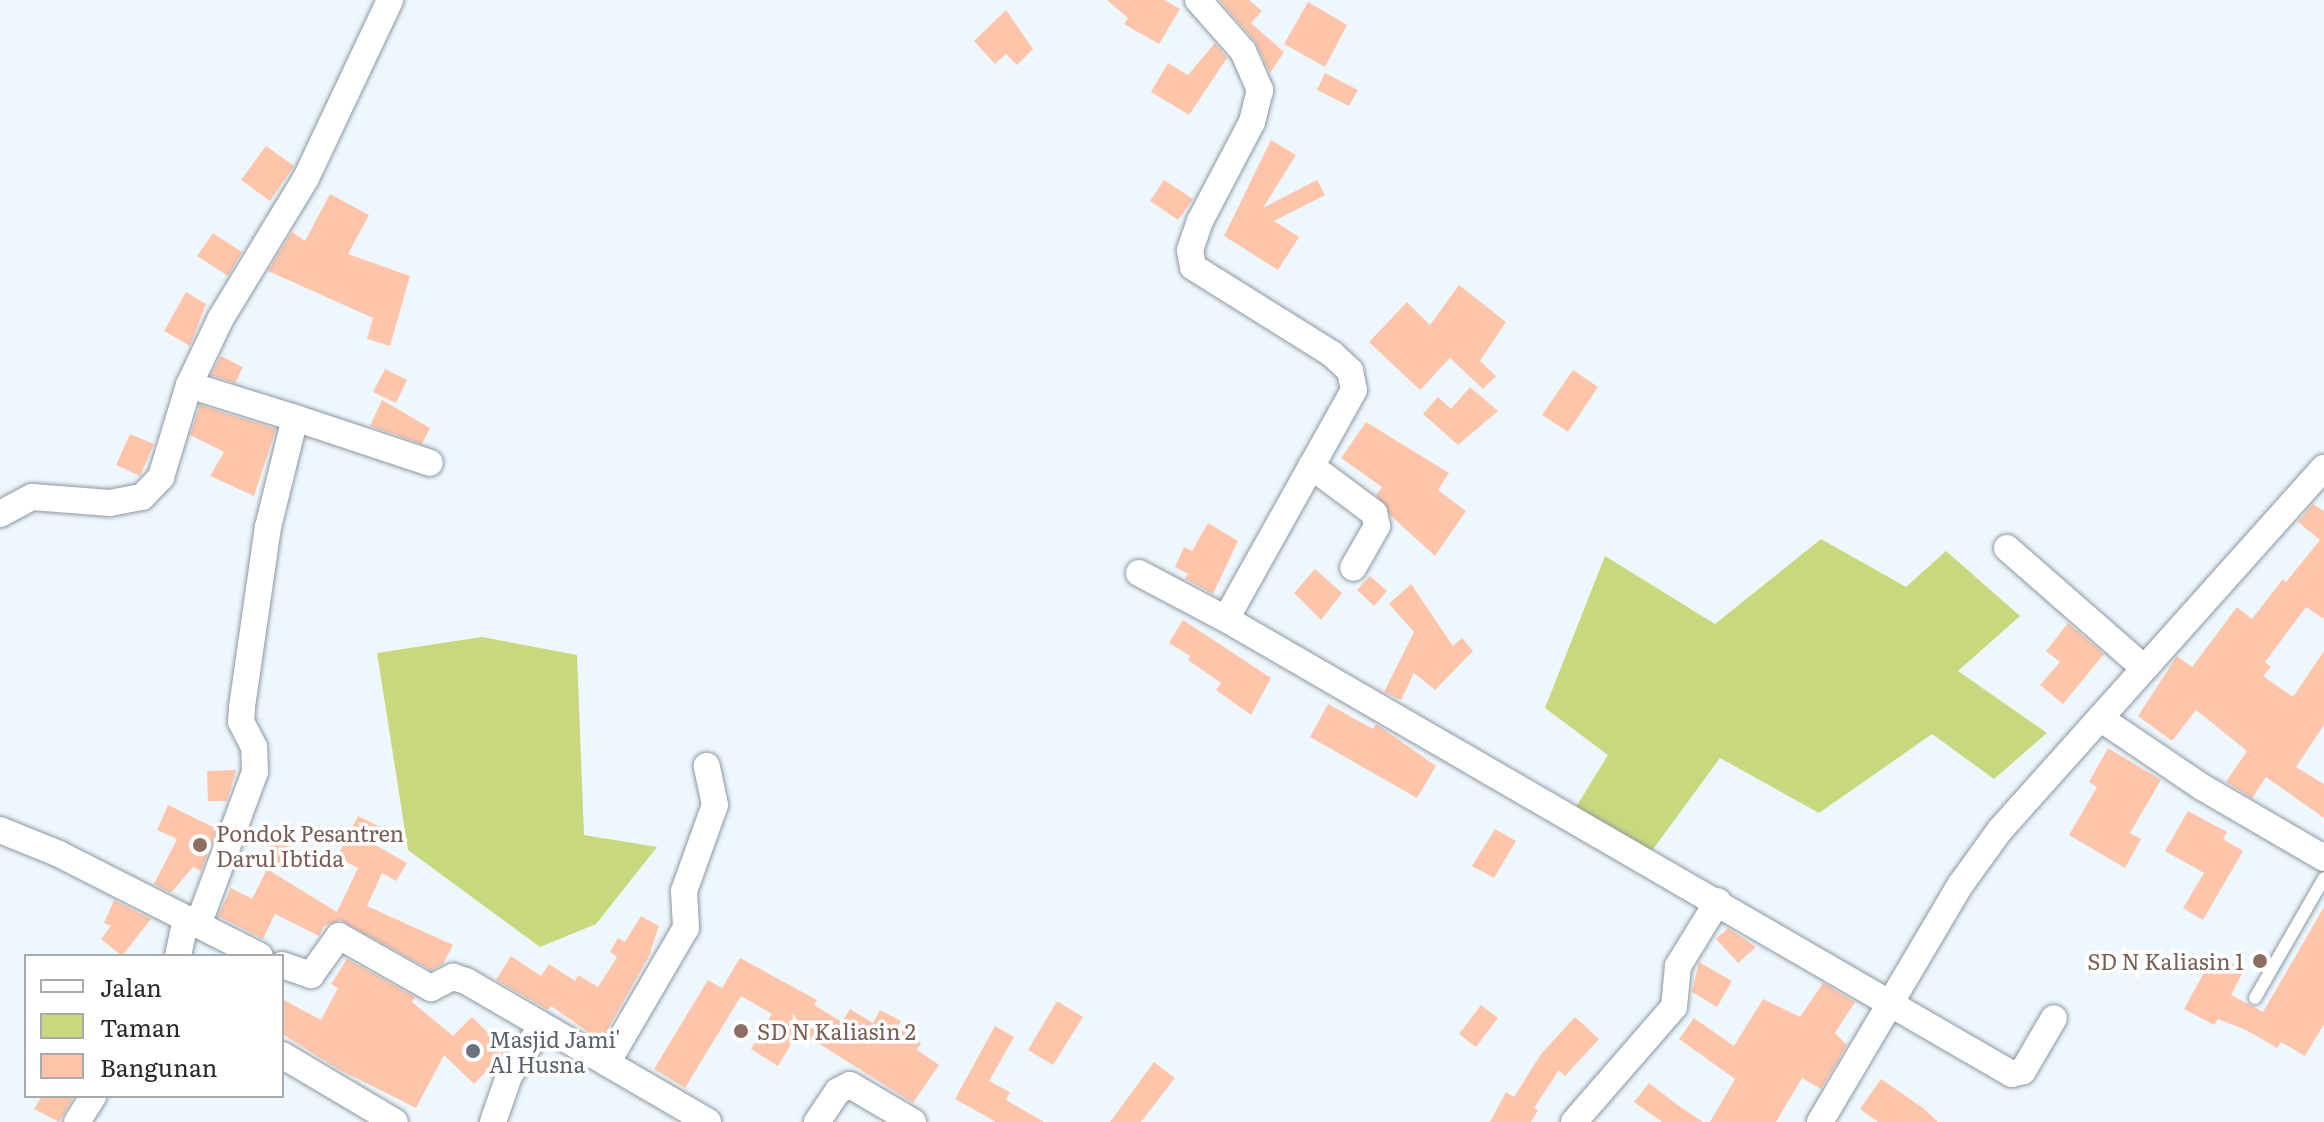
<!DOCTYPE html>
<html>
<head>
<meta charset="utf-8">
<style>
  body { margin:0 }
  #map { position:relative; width:2324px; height:1122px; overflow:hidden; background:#eef7fe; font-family:Literata,serif }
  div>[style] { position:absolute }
  .green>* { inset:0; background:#c7d87e }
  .building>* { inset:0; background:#fec5aa }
  .roads { filter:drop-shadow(0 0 2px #8d979f) drop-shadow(0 0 2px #8d979f) }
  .service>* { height:12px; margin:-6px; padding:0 6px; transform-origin:6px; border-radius:6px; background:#fff }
  .minor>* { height:26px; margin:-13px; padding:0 13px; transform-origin:13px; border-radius:13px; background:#fff }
  .dots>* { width:22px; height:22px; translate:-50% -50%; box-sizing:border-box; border:4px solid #fff; border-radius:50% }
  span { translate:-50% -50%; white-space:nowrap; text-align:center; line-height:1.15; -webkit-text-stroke:7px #fff; paint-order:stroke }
  .education-label { font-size:22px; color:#785e54 }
  .left { translate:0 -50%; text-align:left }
  .right { translate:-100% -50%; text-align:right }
  .worship-label { font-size:22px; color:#5b616d }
  .legend { position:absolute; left:24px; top:954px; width:260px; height:144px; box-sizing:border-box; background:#fff; border:2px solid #a9aaab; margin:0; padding:10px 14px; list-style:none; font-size:24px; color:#272b2e }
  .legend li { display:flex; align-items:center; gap:16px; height:40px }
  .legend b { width:40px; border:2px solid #a9aaab }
</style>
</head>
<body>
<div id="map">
  <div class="green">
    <i style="clip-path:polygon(1821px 539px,1906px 587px,1946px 551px,2020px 616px,1958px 671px,2047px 733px,1994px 779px,1932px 734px,1819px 813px,1720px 758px,1651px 852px,1576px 807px,1608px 755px,1545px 708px,1605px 556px,1715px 624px)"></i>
    <i style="clip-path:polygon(482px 637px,577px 655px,584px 835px,657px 847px,596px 924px,540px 947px,408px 850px,377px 653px)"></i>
  </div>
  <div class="building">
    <i style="clip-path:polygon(1107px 0,1164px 0,1180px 9px,1159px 44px,1124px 24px,1128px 18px)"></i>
    <i style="clip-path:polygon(1219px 0,1249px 0,1262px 11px,1251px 23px,1284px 52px,1270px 73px,1255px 41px)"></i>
    <i style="clip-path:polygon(1308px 2px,1347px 25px,1325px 67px,1284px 44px)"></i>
    <i style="clip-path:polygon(1006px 10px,1033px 49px,1017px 65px,1006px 54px,995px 64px,974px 41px)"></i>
    <i style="clip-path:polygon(1215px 43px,1227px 58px,1189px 115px,1151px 92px,1168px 63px,1188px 75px)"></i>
    <i style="clip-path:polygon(1325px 73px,1358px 90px,1349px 106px,1317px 90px)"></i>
    <i style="clip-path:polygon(1271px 140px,1296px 155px,1263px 208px,1317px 180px,1325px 195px,1274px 221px,1299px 237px,1278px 270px,1224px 236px)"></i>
    <i style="clip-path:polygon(266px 146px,294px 166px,270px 201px,241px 180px)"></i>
    <i style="clip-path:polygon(1164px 180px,1193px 199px,1178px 220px,1150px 201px)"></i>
    <i style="clip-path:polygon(330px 194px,369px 215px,348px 254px,410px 276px,390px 346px,367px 339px,373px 318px,268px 271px,292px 232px,305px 241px)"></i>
    <i style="clip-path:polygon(213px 233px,242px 252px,228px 276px,197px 256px)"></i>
    <i style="clip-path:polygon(1459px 285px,1506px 322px,1480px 361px,1496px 376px,1483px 389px,1450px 358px,1420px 390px,1369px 342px,1407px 302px,1430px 325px)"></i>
    <i style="clip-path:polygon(186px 292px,206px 304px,190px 346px,164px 331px)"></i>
    <i style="clip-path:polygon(221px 356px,243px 367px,235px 383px,211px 375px)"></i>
    <i style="clip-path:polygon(385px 369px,407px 380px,396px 403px,373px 392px)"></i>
    <i style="clip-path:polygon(1573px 370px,1598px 387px,1568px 432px,1542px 415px)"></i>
    <i style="clip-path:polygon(1470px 387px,1498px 411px,1458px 445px,1423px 414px,1438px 397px,1451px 409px)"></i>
    <i style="clip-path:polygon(382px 400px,430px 428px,422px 444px,370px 426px)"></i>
    <i style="clip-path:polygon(200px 405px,276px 429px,254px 496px,210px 476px,224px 452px,190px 435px)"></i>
    <i style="clip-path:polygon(1366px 422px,1449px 473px,1438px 490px,1466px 511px,1435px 556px,1391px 516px,1376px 495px,1382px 487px,1341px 458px)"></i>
    <i style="clip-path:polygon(130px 434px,154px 444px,140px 476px,116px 465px)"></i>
    <i style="clip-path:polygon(2313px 504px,2324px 511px,2324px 619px,2306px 607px,2265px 662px,2271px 667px,2263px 676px,2293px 697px,2324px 651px,2324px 725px,2296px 767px,2324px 784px,2324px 818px,2266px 777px,2252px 798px,2226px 782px,2247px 751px,2196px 710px,2172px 741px,2138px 716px,2177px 656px,2192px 667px,2237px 607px,2252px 619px,2283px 579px,2286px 582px,2320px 540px,2298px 522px)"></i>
    <i style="clip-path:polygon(1208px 523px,1238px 541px,1213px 594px,1185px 579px,1188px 574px,1175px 567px,1184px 547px,1192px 551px)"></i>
    <i style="clip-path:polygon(1315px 569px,1342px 593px,1321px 620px,1294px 593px)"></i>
    <i style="clip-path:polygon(1370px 576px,1387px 591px,1374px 606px,1357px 590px)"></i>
    <i style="clip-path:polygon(1411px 584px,1453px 646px,1462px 638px,1473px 651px,1435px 690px,1414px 673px,1401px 700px,1384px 692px,1414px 632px,1389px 604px)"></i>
    <i style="clip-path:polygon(1183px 620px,1271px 678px,1251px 715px,1216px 690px,1221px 683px,1188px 660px,1190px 656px,1169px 643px)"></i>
    <i style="clip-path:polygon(2068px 623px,2104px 654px,2063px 704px,2040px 685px,2060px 662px,2046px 651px)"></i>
    <i style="clip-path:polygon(1328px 704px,1373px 729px,1376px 724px,1436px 766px,1417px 798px,1310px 737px)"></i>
    <i style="clip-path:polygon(2108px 748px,2161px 780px,2130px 833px,2141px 839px,2125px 868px,2069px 835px,2097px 787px,2089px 782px)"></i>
    <i style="clip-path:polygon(236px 770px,227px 801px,208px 801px,207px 771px)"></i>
    <i style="clip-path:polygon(168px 805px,217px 829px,201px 871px,193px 867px,171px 893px,154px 884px,177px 839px,157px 830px)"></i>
    <i style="clip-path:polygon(2188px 811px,2227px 832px,2223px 839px,2243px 851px,2203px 920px,2183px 908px,2204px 873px,2165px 851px)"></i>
    <i style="clip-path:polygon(358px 816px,380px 827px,372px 843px,407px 863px,396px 881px,382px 873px,367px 906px,453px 945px,443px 964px,431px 970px,340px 920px,324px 926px,319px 936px,275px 914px,263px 939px,218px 916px,231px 888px,252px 899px,267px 869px,337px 912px,358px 868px,337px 857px)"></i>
    <i style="clip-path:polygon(1495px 829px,1516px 841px,1494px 878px,1472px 866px)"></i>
    <i style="clip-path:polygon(272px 838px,291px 846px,281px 870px,262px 862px)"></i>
    <i style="clip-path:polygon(114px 900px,151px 919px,122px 956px,101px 939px,111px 926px,104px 923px)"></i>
    <i style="clip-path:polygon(2324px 907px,2324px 1024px,2305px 1056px,2281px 1042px,2277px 1048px,2246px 1030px,2218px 1019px,2214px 1025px,2184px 1009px,2214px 954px,2244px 970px,2231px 995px,2263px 1012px)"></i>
    <i style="clip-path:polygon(641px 916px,659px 926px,649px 956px,601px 1041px,551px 1006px,548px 1010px,496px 980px,511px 956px,541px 976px,549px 964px,575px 981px,578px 975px,598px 987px,617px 957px,610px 952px,618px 938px,625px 942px)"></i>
    <i style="clip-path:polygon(1728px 928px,1756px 947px,1738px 963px,1716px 939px)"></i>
    <i style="clip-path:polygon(740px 958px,817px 1000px,814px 1005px,842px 1022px,850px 1009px,873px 1023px,880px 1010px,901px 1021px,898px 1027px,921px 1043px,917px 1050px,939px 1065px,913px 1103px,799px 1031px,778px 1066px,751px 1049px,772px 1014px,741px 996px,685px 1088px,654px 1069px,708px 980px,722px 988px)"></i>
    <i style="clip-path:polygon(347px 959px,415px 997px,412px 1002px,453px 1036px,472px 1017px,506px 1051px,474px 1084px,444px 1055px,416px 1108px,338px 1069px,282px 1034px,282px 999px,321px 1020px,338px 988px,331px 984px)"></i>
    <i style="clip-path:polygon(1699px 962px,1732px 981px,1717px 1007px,1692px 992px)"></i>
    <i style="clip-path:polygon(1823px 983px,1855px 1002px,1835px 1033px,1847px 1045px,1821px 1089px,1802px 1078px,1776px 1122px,1710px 1122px,1735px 1079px,1679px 1039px,1694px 1018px,1734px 1046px,1763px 999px,1800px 1017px)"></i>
    <i style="clip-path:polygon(1057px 1001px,1083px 1017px,1053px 1065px,1028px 1050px)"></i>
    <i style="clip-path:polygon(1481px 1005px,1498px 1018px,1476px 1047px,1459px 1034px)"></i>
    <i style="clip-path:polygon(1575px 1017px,1599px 1039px,1565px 1076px,1559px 1070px,1534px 1108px,1538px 1110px,1531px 1122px,1490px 1122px,1506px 1092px,1514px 1097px,1541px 1054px)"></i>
    <i style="clip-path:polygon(995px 1026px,1014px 1037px,989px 1081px,1010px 1092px,1006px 1100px,1044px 1122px,996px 1122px,955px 1099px)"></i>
    <i style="clip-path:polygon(1154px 1062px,1175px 1078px,1141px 1122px,1110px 1122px)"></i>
    <i style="clip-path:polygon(1881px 1079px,1923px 1108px,1938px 1122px,1878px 1122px,1860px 1109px)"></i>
    <i style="clip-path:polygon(1649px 1083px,1676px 1104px,1703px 1122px,1662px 1122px,1634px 1102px)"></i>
    <i style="clip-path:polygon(42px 1096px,74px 1096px,59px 1122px,34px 1109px)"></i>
  </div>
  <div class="roads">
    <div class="service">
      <i style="left:2255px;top:998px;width:138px;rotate:-60.1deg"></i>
    </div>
    <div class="minor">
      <i style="left:1198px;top:0;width:68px;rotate:48.6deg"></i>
      <i style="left:1243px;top:51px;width:43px;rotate:66.4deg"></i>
      <i style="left:1260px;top:90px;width:33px;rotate:104deg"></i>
      <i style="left:1252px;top:122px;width:112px;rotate:117.7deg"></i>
      <i style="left:1200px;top:221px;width:31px;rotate:109deg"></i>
      <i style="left:1190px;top:250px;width:17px;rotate:80deg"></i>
      <i style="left:1193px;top:267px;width:164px;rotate:32deg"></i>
      <i style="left:1332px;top:354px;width:25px;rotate:43deg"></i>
      <i style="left:1350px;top:371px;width:19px;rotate:78deg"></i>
      <i style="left:1354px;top:390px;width:262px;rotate:119.2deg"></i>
      <i style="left:1226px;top:619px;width:908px;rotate:30.07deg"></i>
      <i style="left:2012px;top:1074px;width:11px;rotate:-15deg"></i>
      <i style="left:2023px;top:1071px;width:61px;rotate:-59.7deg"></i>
      <i style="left:295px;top:418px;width:142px;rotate:18.4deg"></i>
      <i style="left:1311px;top:466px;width:79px;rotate:36.7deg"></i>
      <i style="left:1374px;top:513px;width:13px;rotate:77deg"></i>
      <i style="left:1377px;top:526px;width:48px;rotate:119.7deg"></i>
      <i style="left:0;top:514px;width:36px;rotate:-28deg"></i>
      <i style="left:32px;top:497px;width:78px;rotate:4.4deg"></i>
      <i style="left:110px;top:503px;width:33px;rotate:-11deg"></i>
      <i style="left:142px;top:497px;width:28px;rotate:-46deg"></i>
      <i style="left:161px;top:477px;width:96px;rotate:-73.1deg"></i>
      <i style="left:2007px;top:548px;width:179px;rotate:41.2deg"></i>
      <i style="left:1139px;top:573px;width:98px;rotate:27.9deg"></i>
      <i style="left:2100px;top:718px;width:123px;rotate:34.1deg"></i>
      <i style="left:2202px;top:787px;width:141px;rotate:30.2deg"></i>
      <i style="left:0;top:830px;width:64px;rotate:22.1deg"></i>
      <i style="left:59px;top:854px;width:225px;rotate:26.9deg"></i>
      <i style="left:198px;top:925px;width:163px;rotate:-69.6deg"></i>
      <i style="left:255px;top:772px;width:25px;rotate:-92deg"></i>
      <i style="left:254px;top:747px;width:28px;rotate:-117deg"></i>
      <i style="left:241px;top:722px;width:15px;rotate:-86deg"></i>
      <i style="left:242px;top:707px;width:182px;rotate:-81.8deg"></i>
      <i style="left:268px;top:527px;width:112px;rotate:-76.1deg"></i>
      <i style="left:295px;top:418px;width:111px;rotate:-162.7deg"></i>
      <i style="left:189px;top:385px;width:74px;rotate:-64.5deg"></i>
      <i style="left:221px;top:318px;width:164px;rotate:-58.7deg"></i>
      <i style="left:306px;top:178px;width:197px;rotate:-64.7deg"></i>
      <i style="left:178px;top:956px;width:38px;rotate:-78deg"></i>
      <i style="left:282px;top:965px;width:31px;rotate:19deg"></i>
      <i style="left:311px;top:975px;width:48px;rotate:-54.3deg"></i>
      <i style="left:339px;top:936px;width:106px;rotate:29.5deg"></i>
      <i style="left:431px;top:988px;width:25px;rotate:-27deg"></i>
      <i style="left:453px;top:977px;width:14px;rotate:17deg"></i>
      <i style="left:466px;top:981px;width:280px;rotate:30.2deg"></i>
      <i style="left:282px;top:1055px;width:131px;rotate:30.7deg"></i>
      <i style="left:607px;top:1063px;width:156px;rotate:-59.7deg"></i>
      <i style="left:686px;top:928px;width:37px;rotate:-93deg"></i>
      <i style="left:684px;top:891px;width:91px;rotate:-70.2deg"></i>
      <i style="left:715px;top:805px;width:40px;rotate:-102deg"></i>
      <i style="left:77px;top:1122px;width:31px;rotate:-58deg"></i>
      <i style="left:493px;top:1122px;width:49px;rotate:-70.8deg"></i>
      <i style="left:509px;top:1076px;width:59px;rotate:-56.9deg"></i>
      <i style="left:817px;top:1122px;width:37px;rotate:-56deg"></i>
      <i style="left:838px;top:1091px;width:13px;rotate:-27deg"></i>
      <i style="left:850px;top:1085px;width:73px;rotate:30.4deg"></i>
      <i style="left:1574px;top:1122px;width:152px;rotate:-49deg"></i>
      <i style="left:1674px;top:1007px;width:41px;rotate:-84.4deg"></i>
      <i style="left:1678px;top:966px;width:76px;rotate:-58.4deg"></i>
      <i style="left:1820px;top:1122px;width:277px;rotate:-59.4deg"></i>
      <i style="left:1961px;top:884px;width:67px;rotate:-54.2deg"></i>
      <i style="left:2000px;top:830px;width:486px;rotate:-48.2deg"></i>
    </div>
  </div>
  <div class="dots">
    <i style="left:200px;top:845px;background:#8d6e63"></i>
    <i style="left:2260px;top:961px;background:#8d6e63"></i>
    <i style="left:741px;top:1031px;background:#8d6e63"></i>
    <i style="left:473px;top:1051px;background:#6b7280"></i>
  </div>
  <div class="education-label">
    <span class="left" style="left:216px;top:845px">Pondok Pesantren<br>Darul Ibtida</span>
    <span class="right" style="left:2244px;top:961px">SD N Kaliasin 1</span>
    <span class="left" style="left:757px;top:1031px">SD N Kaliasin 2</span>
  </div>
  <div class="worship-label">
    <span class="left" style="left:489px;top:1051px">Masjid Jami'<br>Al Husna</span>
  </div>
  <ul class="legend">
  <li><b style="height:10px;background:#fff"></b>Jalan</li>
  <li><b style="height:22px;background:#c7d87e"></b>Taman</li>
  <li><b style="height:22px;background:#fec5aa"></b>Bangunan</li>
  </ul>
</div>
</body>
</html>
